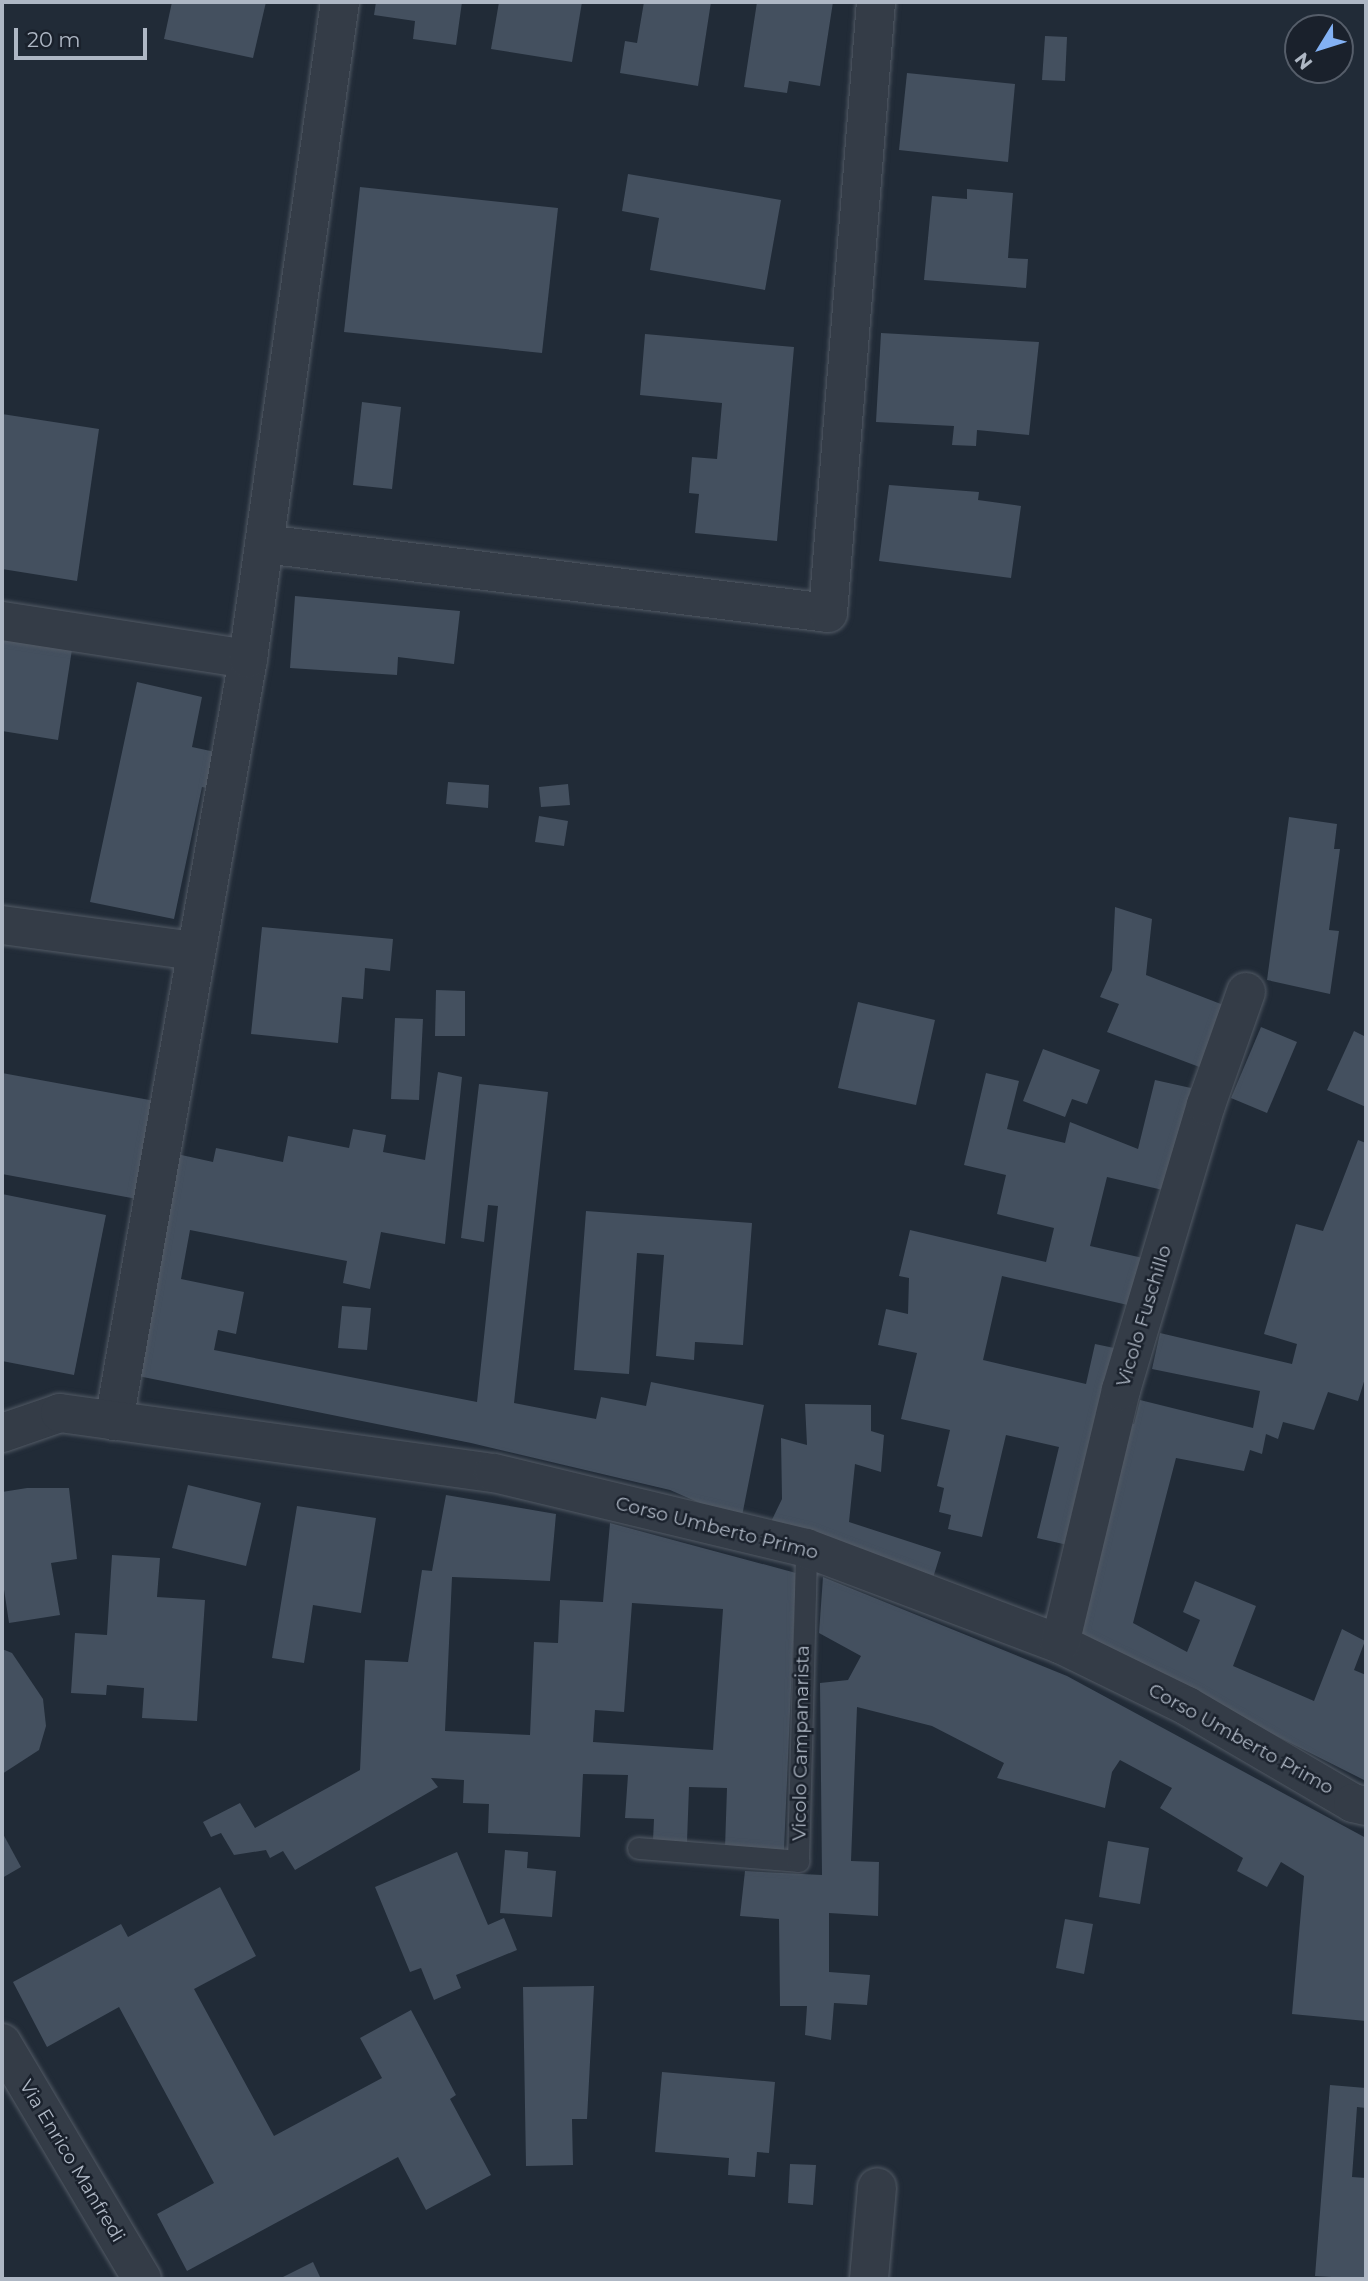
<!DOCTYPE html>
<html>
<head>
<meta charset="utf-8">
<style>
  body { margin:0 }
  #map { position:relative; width:1368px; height:2281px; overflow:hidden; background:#212b37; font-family:Montserrat,sans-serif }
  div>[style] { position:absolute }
  .building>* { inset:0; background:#44505f }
  .roads { filter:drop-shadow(0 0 2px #525a65) drop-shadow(0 0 2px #525a65) }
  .service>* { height:21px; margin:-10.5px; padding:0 10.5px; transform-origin:10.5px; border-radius:10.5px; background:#343c47 }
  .minor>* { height:38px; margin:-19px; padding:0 19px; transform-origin:19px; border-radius:19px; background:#343c47 }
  span { translate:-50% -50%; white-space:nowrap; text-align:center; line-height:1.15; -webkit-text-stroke:5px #1a212c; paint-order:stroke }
  .street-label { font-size:19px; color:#aeb7c4 }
  .frame { position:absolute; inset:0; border:4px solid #aeb7c4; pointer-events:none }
  .north { position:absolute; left:1284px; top:14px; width:70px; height:70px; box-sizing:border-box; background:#1a212c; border:2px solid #555d69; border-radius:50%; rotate:232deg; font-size:19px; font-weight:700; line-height:28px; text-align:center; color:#aeb7c4 }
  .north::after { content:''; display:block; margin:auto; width:24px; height:32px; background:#83b1f4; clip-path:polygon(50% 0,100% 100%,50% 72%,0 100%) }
  .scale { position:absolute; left:14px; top:28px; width:133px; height:32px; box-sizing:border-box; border:4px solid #aeb7c4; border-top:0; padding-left:9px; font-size:21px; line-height:24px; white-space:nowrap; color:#aeb7c4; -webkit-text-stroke:5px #1a212c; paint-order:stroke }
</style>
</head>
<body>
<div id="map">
  <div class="building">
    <i style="clip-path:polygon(172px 2px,266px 2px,253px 58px,164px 39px)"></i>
    <i style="clip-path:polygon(376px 2px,462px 2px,456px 45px,413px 39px,415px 21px,374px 15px)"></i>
    <i style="clip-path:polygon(499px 2px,582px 2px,572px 62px,491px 49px)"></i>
    <i style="clip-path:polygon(644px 2px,711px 2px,698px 86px,620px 73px,625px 41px,637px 43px)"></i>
    <i style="clip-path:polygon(757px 2px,833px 2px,820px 86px,789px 81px,787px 93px,744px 87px)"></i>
    <i style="clip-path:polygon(1045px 36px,1067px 37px,1065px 81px,1042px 80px)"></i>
    <i style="clip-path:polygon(907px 73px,1015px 84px,1008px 162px,899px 150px)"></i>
    <i style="clip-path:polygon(628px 174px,781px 200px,765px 290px,650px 270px,659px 218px,622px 211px)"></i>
    <i style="clip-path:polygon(360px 187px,558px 208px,542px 353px,344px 332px)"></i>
    <i style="clip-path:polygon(967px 189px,1013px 193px,1008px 258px,1028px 259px,1026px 288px,924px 280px,932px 196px,967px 199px)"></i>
    <i style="clip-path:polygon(881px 333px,1039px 342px,1029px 435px,977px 430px,976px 446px,952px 445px,954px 426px,876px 422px)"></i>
    <i style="clip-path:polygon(645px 334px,794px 347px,777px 541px,695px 533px,699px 494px,689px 493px,692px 457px,717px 459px,722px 403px,640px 395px)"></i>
    <i style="clip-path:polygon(362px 402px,401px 407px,392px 489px,353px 485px)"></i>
    <i style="clip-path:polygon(2px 414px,99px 429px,77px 581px,2px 569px)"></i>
    <i style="clip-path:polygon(889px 485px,979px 492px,978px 500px,1021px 506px,1011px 578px,879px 561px)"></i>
    <i style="clip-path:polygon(295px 596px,460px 611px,454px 664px,398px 657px,397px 675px,290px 668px)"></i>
    <i style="clip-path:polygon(2px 631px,73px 643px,58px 740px,2px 731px)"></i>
    <i style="clip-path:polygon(137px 682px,202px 697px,192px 747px,220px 753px,212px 789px,202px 787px,174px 919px,90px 902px)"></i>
    <i style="clip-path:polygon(448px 782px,489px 785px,488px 808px,446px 804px)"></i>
    <i style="clip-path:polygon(568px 784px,570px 805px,541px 807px,539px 787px)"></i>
    <i style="clip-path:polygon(539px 816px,568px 821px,564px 846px,535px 842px)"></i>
    <i style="clip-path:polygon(1289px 817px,1337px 824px,1334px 849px,1340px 849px,1329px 930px,1339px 931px,1330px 994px,1267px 980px)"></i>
    <i style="clip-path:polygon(1115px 907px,1152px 919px,1146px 975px,1226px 1006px,1202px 1068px,1107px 1032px,1119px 1004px,1100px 997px,1112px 970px)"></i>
    <i style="clip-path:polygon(262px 927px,393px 939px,390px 971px,365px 968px,363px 999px,342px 997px,338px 1043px,251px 1034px)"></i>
    <i style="clip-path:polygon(436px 990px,465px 991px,465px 1036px,435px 1036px)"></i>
    <i style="clip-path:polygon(858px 1002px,935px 1020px,916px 1105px,838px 1088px)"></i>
    <i style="clip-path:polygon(395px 1018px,423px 1019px,419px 1100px,391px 1099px)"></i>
    <i style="clip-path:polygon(1261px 1027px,1297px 1042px,1267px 1113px,1231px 1098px)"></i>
    <i style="clip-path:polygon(1354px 1031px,1366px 1037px,1366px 1107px,1327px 1090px)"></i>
    <i style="clip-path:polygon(1043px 1049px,1100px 1070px,1087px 1104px,1072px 1099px,1065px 1117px,1023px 1101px)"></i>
    <i style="clip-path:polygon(438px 1072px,462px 1077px,445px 1244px,381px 1232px,370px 1289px,343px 1283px,347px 1261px,190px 1230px,181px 1279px,244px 1292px,236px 1334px,218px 1330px,214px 1350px,477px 1402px,498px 1206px,488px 1205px,484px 1242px,461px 1238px,479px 1084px,548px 1092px,514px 1403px,596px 1419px,601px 1397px,646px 1406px,651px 1382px,764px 1405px,741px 1521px,670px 1490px,471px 1443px,133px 1375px,177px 1154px,213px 1162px,216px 1148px,283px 1162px,288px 1136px,349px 1148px,353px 1129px,386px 1135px,383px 1152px,425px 1160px)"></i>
    <i style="clip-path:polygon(2px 1073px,155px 1101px,137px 1199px,2px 1174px)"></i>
    <i style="clip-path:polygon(986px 1073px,1019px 1081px,1007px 1129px,1065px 1143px,1070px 1122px,1138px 1149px,1155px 1080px,1191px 1088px,1167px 1191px,1107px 1177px,1090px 1246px,1143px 1258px,1132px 1306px,1002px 1276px,983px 1360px,1086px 1384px,1095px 1344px,1119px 1349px,1072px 1546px,1037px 1538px,1059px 1447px,1006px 1435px,982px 1537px,948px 1529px,951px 1515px,939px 1512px,944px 1488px,937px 1486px,950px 1430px,901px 1419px,917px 1353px,878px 1345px,886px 1309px,908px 1314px,909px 1278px,899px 1276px,910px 1230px,1046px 1262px,1054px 1228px,997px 1214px,1006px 1175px,964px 1165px)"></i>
    <i style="clip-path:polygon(1358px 1140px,1366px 1143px,1366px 1375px,1358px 1401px,1328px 1392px,1314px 1430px,1283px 1422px,1278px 1439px,1266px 1434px,1262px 1454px,1250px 1450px,1244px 1471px,1176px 1458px,1133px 1623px,1187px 1652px,1200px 1620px,1183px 1612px,1195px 1581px,1256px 1606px,1233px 1666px,1314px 1701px,1342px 1629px,1365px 1641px,1354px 1670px,1366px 1675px,1366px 1781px,1078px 1636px,1125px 1421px,1134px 1424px,1140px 1400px,1253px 1428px,1260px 1391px,1152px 1369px,1160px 1333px,1292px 1364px,1297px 1344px,1264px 1334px,1296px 1224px,1323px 1231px)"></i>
    <i style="clip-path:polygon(2px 1194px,106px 1215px,74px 1375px,2px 1361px)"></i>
    <i style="clip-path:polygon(586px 1211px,752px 1223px,743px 1345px,695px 1342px,694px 1360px,656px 1356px,664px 1255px,637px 1253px,629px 1374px,574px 1370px)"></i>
    <i style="clip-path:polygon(342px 1306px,371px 1308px,367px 1350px,338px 1348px)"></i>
    <i style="clip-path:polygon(805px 1404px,871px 1405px,871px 1431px,884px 1435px,881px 1472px,855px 1464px,849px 1522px,941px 1552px,932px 1581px,768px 1528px,782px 1499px,781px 1438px,807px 1445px)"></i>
    <i style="clip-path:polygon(188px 1485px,261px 1503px,246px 1566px,172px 1548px)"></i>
    <i style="clip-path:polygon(27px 1488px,69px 1488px,77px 1559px,51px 1563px,60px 1615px,9px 1623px,2px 1576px,2px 1492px)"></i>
    <i style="clip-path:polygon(evenodd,446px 1495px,556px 1514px,550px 1581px,452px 1577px,445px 1731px,530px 1735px,534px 1642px,558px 1643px,560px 1600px,603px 1602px,610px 1523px,796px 1573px,784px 1850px,725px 1848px,727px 1788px,689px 1787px,687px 1842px,653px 1840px,654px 1819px,625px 1818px,628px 1775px,583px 1774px,580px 1837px,488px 1833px,489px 1804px,463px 1803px,464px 1780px,431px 1778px,438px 1787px,295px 1870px,283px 1851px,270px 1858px,266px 1850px,234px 1855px,221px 1833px,211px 1837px,203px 1822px,240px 1803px,255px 1828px,360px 1770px,365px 1660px,408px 1662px,422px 1570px,432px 1571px,446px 1495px,632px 1603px,723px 1609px,713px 1750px,593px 1742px,595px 1710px,624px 1712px,632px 1603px)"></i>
    <i style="clip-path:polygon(297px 1506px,376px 1518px,361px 1613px,313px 1605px,304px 1663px,272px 1658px)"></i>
    <i style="clip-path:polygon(112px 1555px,160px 1558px,157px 1597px,205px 1600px,197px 1721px,142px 1718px,144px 1688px,107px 1685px,106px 1695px,71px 1693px,75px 1633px,107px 1635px)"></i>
    <i style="clip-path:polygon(823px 1577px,1067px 1676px,1366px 1838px,1366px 2021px,1292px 2014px,1304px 1876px,1281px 1862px,1267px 1887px,1237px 1871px,1243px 1858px,1160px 1808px,1172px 1788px,1120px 1760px,1112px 1772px,1105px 1808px,997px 1778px,1004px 1763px,932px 1726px,857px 1707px,851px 1861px,879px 1862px,878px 1916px,829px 1913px,829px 1972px,870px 1975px,867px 2005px,834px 2003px,831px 2040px,805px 2035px,807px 2006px,780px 2006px,779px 1919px,740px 1916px,745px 1871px,822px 1875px,820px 1683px,848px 1680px,861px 1656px,819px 1633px)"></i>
    <i style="clip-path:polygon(2px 1649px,12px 1653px,43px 1699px,46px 1726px,39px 1750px,2px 1774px)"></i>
    <i style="clip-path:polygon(2px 1832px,21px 1867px,2px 1878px)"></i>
    <i style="clip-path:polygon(1108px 1841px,1149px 1848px,1140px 1904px,1099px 1897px)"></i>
    <i style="clip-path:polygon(505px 1850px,528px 1852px,527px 1868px,556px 1871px,552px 1917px,500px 1913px)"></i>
    <i style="clip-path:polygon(457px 1852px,488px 1925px,504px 1918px,517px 1950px,456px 1975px,461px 1988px,434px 2000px,421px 1968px,410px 1972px,375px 1887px)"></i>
    <i style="clip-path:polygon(220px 1887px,256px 1956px,194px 1989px,274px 2136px,382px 2078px,360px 2038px,411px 2010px,456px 2095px,450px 2099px,491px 2175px,426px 2210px,398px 2157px,187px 2271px,157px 2214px,214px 2183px,119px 2007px,47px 2047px,13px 1982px,121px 1924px,128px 1937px)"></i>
    <i style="clip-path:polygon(1065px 1919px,1093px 1924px,1084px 1974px,1056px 1968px)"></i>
    <i style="clip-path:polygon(594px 1986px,587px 2119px,572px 2119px,573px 2165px,526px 2166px,523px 1987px)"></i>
    <i style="clip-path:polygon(662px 2072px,775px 2082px,769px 2153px,757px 2152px,755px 2177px,728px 2175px,729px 2158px,655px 2152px)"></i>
    <i style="clip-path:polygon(1330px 2085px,1366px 2088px,1366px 2108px,1357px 2107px,1352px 2177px,1366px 2178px,1365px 2279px,1315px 2276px)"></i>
    <i style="clip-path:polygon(790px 2164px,816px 2165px,813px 2205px,788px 2203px)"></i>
    <i style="clip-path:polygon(313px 2262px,321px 2279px,279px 2279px)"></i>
  </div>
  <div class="roads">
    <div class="service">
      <i style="left:638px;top:1848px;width:161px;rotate:4.6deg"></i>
      <i style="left:798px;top:1861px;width:313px;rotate:-88.5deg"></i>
    </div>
    <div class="minor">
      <i style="left:264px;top:544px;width:568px;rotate:6.97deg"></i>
      <i style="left:828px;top:613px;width:613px;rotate:-85.51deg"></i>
      <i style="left:2px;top:621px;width:249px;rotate:8.8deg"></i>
      <i style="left:2px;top:925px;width:194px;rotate:7.7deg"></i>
      <i style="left:114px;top:1421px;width:774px;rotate:-80.03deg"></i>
      <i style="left:248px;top:659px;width:663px;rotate:-82.03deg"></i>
      <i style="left:2px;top:1433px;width:61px;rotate:-19deg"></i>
      <i style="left:60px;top:1413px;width:438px;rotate:7.9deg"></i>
      <i style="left:494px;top:1473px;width:321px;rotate:13.5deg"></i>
      <i style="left:806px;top:1548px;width:272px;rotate:20.7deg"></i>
      <i style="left:1060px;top:1644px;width:141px;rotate:26deg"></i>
      <i style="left:1187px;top:1706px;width:192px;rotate:30.3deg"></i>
      <i style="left:1353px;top:1803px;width:13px;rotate:13deg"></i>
      <i style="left:1060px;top:1644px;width:261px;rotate:-76.5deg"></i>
      <i style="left:1121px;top:1390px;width:297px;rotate:-73.4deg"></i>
      <i style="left:1206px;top:1105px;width:120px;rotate:-70.5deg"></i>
      <i style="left:2px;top:2043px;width:274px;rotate:59.3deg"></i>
      <i style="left:869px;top:2279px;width:92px;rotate:-85deg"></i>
    </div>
  </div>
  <div class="street-label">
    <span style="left:1144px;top:1316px;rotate:-73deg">Vicolo Fuschillo</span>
    <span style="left:717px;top:1528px;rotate:14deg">Corso Umberto Primo</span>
    <span style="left:1241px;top:1739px;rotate:29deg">Corso Umberto Primo</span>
    <span style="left:801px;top:1743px;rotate:-89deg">Vicolo Campanarista</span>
    <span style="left:72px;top:2161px;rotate:59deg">Via Enrico Manfredi</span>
  </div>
  <div class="frame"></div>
  <div class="north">N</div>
  <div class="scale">20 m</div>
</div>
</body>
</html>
